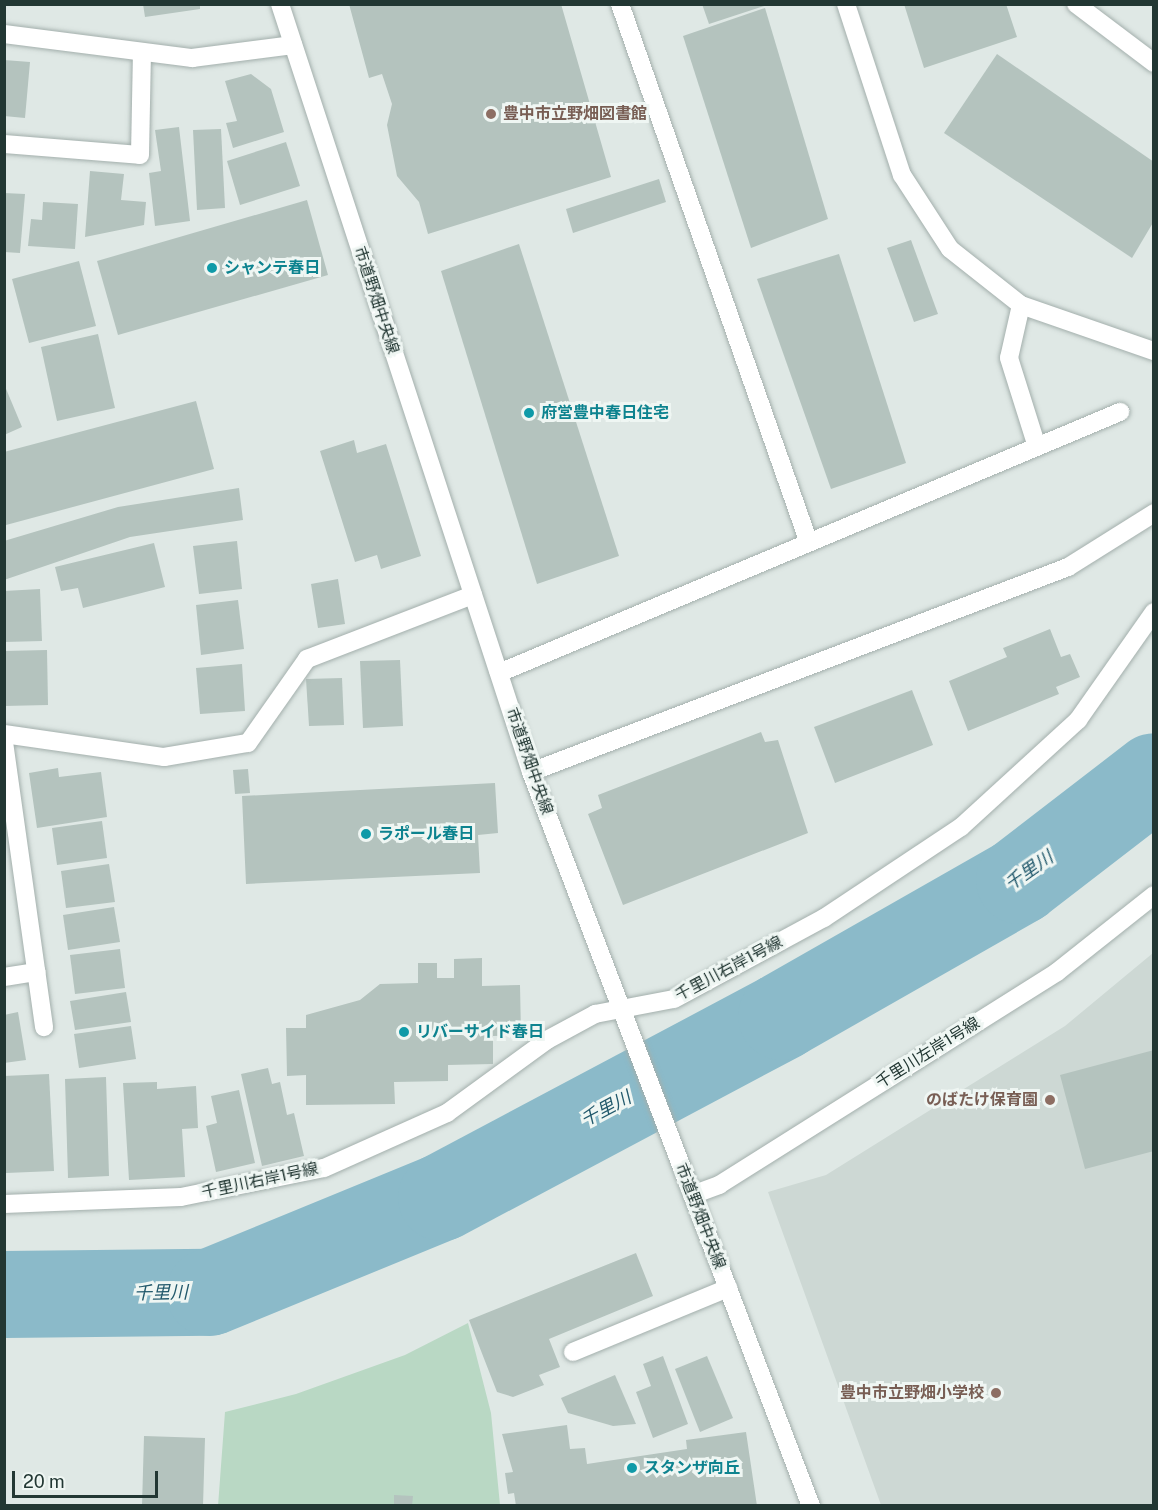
<!DOCTYPE html>
<html>
<head>
<meta charset="utf-8">
<style>
  body { margin:0 }
  #map { position:relative; width:1158px; height:1510px; overflow:hidden; background:#dfe8e5; font-family:"Public Sans","Noto Sans JP",sans-serif }
  div>[style] { position:absolute }
  .built>* { inset:0; background:#cdd8d4 }
  .green>* { inset:0; background:#b9d8c4 }
  .river>* { height:87px; margin:-43.5px; padding:0 43.5px; transform-origin:43.5px; border-radius:43.5px; background:#8bbac9 }
  .building>* { inset:0; background:#b4c3be }
  .roads { filter:drop-shadow(0 0 2px #a3afac) drop-shadow(0 0 2px #a3afac) }
  .service>* { height:18px; margin:-9px; padding:0 9px; transform-origin:9px; border-radius:9px; background:#fff }
  .minor>* { height:18px; margin:-9px; padding:0 9px; transform-origin:9px; border-radius:9px; background:#fff }
  .tertiary>* { height:18px; margin:-9px; padding:0 9px; transform-origin:9px; border-radius:9px; background:#fff }
  .dots>* { width:16px; height:16px; translate:-50% -50%; box-sizing:border-box; border:3px solid #eff6f3; border-radius:50% }
  span { translate:-50% -50%; white-space:nowrap; text-align:center; line-height:1.15; -webkit-text-stroke:6px #eff6f3; paint-order:stroke }
  .education-label { font-size:16px; color:#785e54; font-weight:700 }
  .left { translate:0 -50%; text-align:left }
  .right { translate:-100% -50%; text-align:right }
  .culture-label { font-size:16px; color:#0d838f; font-weight:700 }
  .street-label { font-size:16px; color:#223733 }
  .water-label { font-size:18px; color:#22596c; font-style:italic }
  .frame { position:absolute; inset:0; border:6px solid #223733; pointer-events:none }
  .scale { position:absolute; left:12px; top:1471px; width:146px; height:27px; box-sizing:border-box; border:3px solid #223733; border-top:0; padding-left:8px; font-size:18px; line-height:21px; white-space:nowrap; color:#223733; -webkit-text-stroke:4px #eff6f3; paint-order:stroke }
</style>
</head>
<body>
<div id="map">
  <div class="built">
    <i style="clip-path:polygon(1153px 953px,1153px 1505px,881px 1505px,768px 1192px,826px 1175px,1065px 1026px)"></i>
  </div>
  <div class="green">
    <i style="clip-path:polygon(468px 1323px,491px 1413px,500px 1505px,218px 1506px,225px 1412px,296px 1394px,405px 1355px)"></i>
  </div>
  <div class="river">
    <i style="left:4px;top:1294px;width:205px;rotate:-0.6deg"></i>
    <i style="left:209px;top:1292px;width:251px;rotate:-22.3deg"></i>
    <i style="left:441px;top:1197px;width:385px;rotate:-28deg"></i>
    <i style="left:781px;top:1016px;width:274px;rotate:-29.7deg"></i>
    <i style="left:1019px;top:880px;width:170px;rotate:-37.6deg"></i>
  </div>
  <div class="building">
    <i style="clip-path:polygon(143px 4px,200px 4px,200px 9px,145px 17px)"></i>
    <i style="clip-path:polygon(349px 4px,561px 4px,611px 177px,428px 234px,419px 202px,397px 176px,387px 125px,392px 104px,382px 74px,369px 78px)"></i>
    <i style="clip-path:polygon(702px 4px,767px 4px,767px 5px,709px 24px)"></i>
    <i style="clip-path:polygon(904px 4px,1006px 4px,1017px 37px,924px 68px)"></i>
    <i style="clip-path:polygon(765px 8px,828px 219px,751px 248px,683px 36px)"></i>
    <i style="clip-path:polygon(997px 54px,1154px 162px,1154px 221px,1132px 258px,944px 133px)"></i>
    <i style="clip-path:polygon(4px 60px,30px 62px,25px 118px,4px 116px)"></i>
    <i style="clip-path:polygon(251px 74px,271px 89px,284px 132px,233px 148px,226px 123px,237px 121px,225px 81px)"></i>
    <i style="clip-path:polygon(179px 127px,190px 221px,155px 226px,149px 173px,161px 171px,155px 130px)"></i>
    <i style="clip-path:polygon(221px 129px,225px 208px,197px 210px,193px 130px)"></i>
    <i style="clip-path:polygon(286px 142px,300px 186px,240px 205px,227px 161px)"></i>
    <i style="clip-path:polygon(90px 171px,124px 174px,121px 200px,146px 202px,144px 225px,85px 237px)"></i>
    <i style="clip-path:polygon(659px 179px,666px 202px,573px 233px,566px 209px)"></i>
    <i style="clip-path:polygon(4px 193px,25px 194px,20px 253px,4px 252px)"></i>
    <i style="clip-path:polygon(307px 200px,328px 275px,118px 335px,97px 261px)"></i>
    <i style="clip-path:polygon(43px 202px,78px 204px,75px 249px,28px 246px,31px 219px,42px 220px)"></i>
    <i style="clip-path:polygon(911px 240px,938px 314px,914px 322px,887px 248px)"></i>
    <i style="clip-path:polygon(519px 244px,619px 556px,537px 584px,441px 271px)"></i>
    <i style="clip-path:polygon(839px 254px,906px 463px,831px 489px,757px 279px)"></i>
    <i style="clip-path:polygon(79px 261px,96px 326px,29px 343px,12px 279px)"></i>
    <i style="clip-path:polygon(98px 334px,115px 408px,57px 421px,41px 347px)"></i>
    <i style="clip-path:polygon(4px 384px,22px 427px,4px 435px)"></i>
    <i style="clip-path:polygon(196px 401px,214px 469px,6px 525px,4px 452px)"></i>
    <i style="clip-path:polygon(354px 440px,357px 453px,386px 444px,421px 556px,381px 569px,377px 555px,355px 562px,320px 451px)"></i>
    <i style="clip-path:polygon(239px 488px,243px 520px,130px 537px,4px 580px,4px 541px,118px 507px)"></i>
    <i style="clip-path:polygon(237px 541px,242px 589px,199px 594px,193px 546px)"></i>
    <i style="clip-path:polygon(154px 543px,165px 587px,83px 608px,78px 588px,61px 591px,55px 567px)"></i>
    <i style="clip-path:polygon(338px 579px,345px 624px,318px 628px,311px 584px)"></i>
    <i style="clip-path:polygon(40px 589px,42px 641px,4px 642px,4px 591px)"></i>
    <i style="clip-path:polygon(238px 600px,244px 649px,201px 655px,196px 605px)"></i>
    <i style="clip-path:polygon(1050px 629px,1061px 657px,1070px 654px,1080px 677px,1056px 687px,1059px 694px,968px 731px,949px 681px,1007px 657px,1003px 648px)"></i>
    <i style="clip-path:polygon(47px 650px,48px 705px,4px 706px,4px 651px)"></i>
    <i style="clip-path:polygon(400px 660px,403px 726px,363px 728px,360px 661px)"></i>
    <i style="clip-path:polygon(242px 664px,245px 711px,200px 714px,196px 668px)"></i>
    <i style="clip-path:polygon(342px 678px,344px 725px,309px 726px,306px 679px)"></i>
    <i style="clip-path:polygon(912px 690px,933px 745px,835px 783px,814px 727px)"></i>
    <i style="clip-path:polygon(761px 732px,765px 742px,778px 740px,808px 833px,623px 905px,588px 814px,602px 808px,598px 795px)"></i>
    <i style="clip-path:polygon(58px 768px,59px 777px,101px 772px,107px 817px,37px 828px,29px 773px)"></i>
    <i style="clip-path:polygon(248px 769px,250px 793px,235px 794px,233px 770px)"></i>
    <i style="clip-path:polygon(495px 783px,498px 833px,478px 835px,480px 873px,246px 884px,242px 796px)"></i>
    <i style="clip-path:polygon(102px 821px,107px 858px,57px 865px,52px 828px)"></i>
    <i style="clip-path:polygon(109px 864px,115px 902px,66px 908px,61px 871px)"></i>
    <i style="clip-path:polygon(114px 907px,120px 942px,68px 950px,63px 915px)"></i>
    <i style="clip-path:polygon(120px 949px,125px 988px,75px 994px,70px 955px)"></i>
    <i style="clip-path:polygon(482px 958px,482px 986px,520px 985px,521px 1035px,493px 1036px,493px 1064px,448px 1065px,448px 1081px,394px 1082px,395px 1104px,306px 1105px,306px 1075px,287px 1076px,286px 1028px,306px 1028px,306px 1015px,360px 1000px,380px 984px,418px 983px,418px 963px,437px 963px,437px 978px,454px 978px,454px 959px)"></i>
    <i style="clip-path:polygon(126px 992px,131px 1022px,75px 1030px,70px 1001px)"></i>
    <i style="clip-path:polygon(18px 1012px,26px 1060px,4px 1063px,4px 1015px)"></i>
    <i style="clip-path:polygon(131px 1026px,136px 1059px,79px 1068px,74px 1034px)"></i>
    <i style="clip-path:polygon(1154px 1050px,1154px 1151px,1085px 1169px,1060px 1075px)"></i>
    <i style="clip-path:polygon(268px 1068px,272px 1084px,280px 1082px,287px 1115px,294px 1113px,304px 1156px,262px 1166px,241px 1074px)"></i>
    <i style="clip-path:polygon(49px 1074px,54px 1171px,6px 1173px,4px 1076px)"></i>
    <i style="clip-path:polygon(106px 1077px,109px 1176px,68px 1178px,65px 1079px)"></i>
    <i style="clip-path:polygon(157px 1082px,157px 1089px,196px 1086px,198px 1128px,182px 1129px,185px 1177px,129px 1180px,123px 1083px)"></i>
    <i style="clip-path:polygon(239px 1090px,255px 1163px,216px 1172px,206px 1126px,217px 1123px,211px 1096px)"></i>
    <i style="clip-path:polygon(636px 1253px,653px 1296px,549px 1339px,560px 1367px,539px 1375px,544px 1385px,513px 1397px,497px 1392px,469px 1320px)"></i>
    <i style="clip-path:polygon(663px 1356px,688px 1424px,653px 1438px,636px 1392px,651px 1386px,643px 1364px)"></i>
    <i style="clip-path:polygon(707px 1356px,733px 1418px,700px 1432px,675px 1369px)"></i>
    <i style="clip-path:polygon(615px 1375px,636px 1424px,613px 1426px,568px 1413px,561px 1398px)"></i>
    <i style="clip-path:polygon(567px 1425px,570px 1449px,585px 1448px,587px 1464px,687px 1449px,686px 1440px,746px 1432px,757px 1506px,516px 1506px,514px 1493px,508px 1494px,505px 1473px,513px 1472px,502px 1434px)"></i>
    <i style="clip-path:polygon(144px 1436px,205px 1438px,203px 1506px,142px 1506px)"></i>
    <i style="clip-path:polygon(394px 1495px,413px 1496px,412px 1506px,394px 1506px)"></i>
  </div>
  <div class="roads">
    <div class="service">
      <i style="left:4px;top:742px;width:288px;rotate:82deg"></i>
      <i style="left:4px;top:977px;width:33px;rotate:-9deg"></i>
      <i style="left:573px;top:1352px;width:168px;rotate:-22.4deg"></i>
    </div>
    <div class="minor">
      <i style="left:620px;top:4px;width:571px;rotate:70.68deg"></i>
      <i style="left:846px;top:4px;width:180px;rotate:71.9deg"></i>
      <i style="left:902px;top:175px;width:88px;rotate:57deg"></i>
      <i style="left:950px;top:249px;width:90px;rotate:38.3deg"></i>
      <i style="left:1021px;top:305px;width:141px;rotate:19.1deg"></i>
      <i style="left:1076px;top:4px;width:98px;rotate:37.1deg"></i>
      <i style="left:4px;top:34px;width:190px;rotate:7.3deg"></i>
      <i style="left:192px;top:58px;width:102px;rotate:-7.3deg"></i>
      <i style="left:4px;top:144px;width:136px;rotate:4.6deg"></i>
      <i style="left:140px;top:155px;width:103px;rotate:-88.9deg"></i>
      <i style="left:1021px;top:305px;width:54px;rotate:102.8deg"></i>
      <i style="left:1009px;top:358px;width:93px;rotate:72.5deg"></i>
      <i style="left:499px;top:673px;width:674px;rotate:-22.8deg"></i>
      <i style="left:4px;top:734px;width:162px;rotate:8.2deg"></i>
      <i style="left:164px;top:757px;width:85px;rotate:-9.5deg"></i>
      <i style="left:248px;top:743px;width:103px;rotate:-54.9deg"></i>
      <i style="left:307px;top:659px;width:178px;rotate:-21.1deg"></i>
      <i style="left:692px;top:1195px;width:29px;rotate:-20deg"></i>
      <i style="left:719px;top:1185px;width:400px;rotate:-32.2deg"></i>
      <i style="left:1057px;top:972px;width:124px;rotate:-38.4deg"></i>
      <i style="left:4px;top:1204px;width:177px;rotate:-2.3deg"></i>
      <i style="left:181px;top:1197px;width:146px;rotate:-11.5deg"></i>
      <i style="left:324px;top:1168px;width:135px;rotate:-24.1deg"></i>
      <i style="left:447px;top:1113px;width:124px;rotate:-36.1deg"></i>
      <i style="left:547px;top:1040px;width:55px;rotate:-28.4deg"></i>
      <i style="left:595px;top:1014px;width:80px;rotate:-10.8deg"></i>
      <i style="left:674px;top:999px;width:170px;rotate:-28.4deg"></i>
      <i style="left:824px;top:918px;width:164px;rotate:-33.6deg"></i>
      <i style="left:961px;top:827px;width:159px;rotate:-42.4deg"></i>
      <i style="left:1078px;top:720px;width:132px;rotate:-54.9deg"></i>
    </div>
    <div class="tertiary">
      <i style="left:280px;top:4px;width:808px;rotate:71.9deg"></i>
      <i style="left:531px;top:772px;width:786px;rotate:69.12deg"></i>
      <i style="left:531px;top:772px;width:575px;rotate:-20.89deg"></i>
      <i style="left:1068px;top:567px;width:102px;rotate:-32.1deg"></i>
    </div>
  </div>
  <div class="dots">
    <i style="left:491px;top:114px;background:#8d6e63"></i>
    <i style="left:212px;top:268px;background:#0f9aa8"></i>
    <i style="left:529px;top:413px;background:#0f9aa8"></i>
    <i style="left:366px;top:834px;background:#0f9aa8"></i>
    <i style="left:404px;top:1032px;background:#0f9aa8"></i>
    <i style="left:1050px;top:1100px;background:#8d6e63"></i>
    <i style="left:996px;top:1393px;background:#8d6e63"></i>
    <i style="left:632px;top:1468px;background:#0f9aa8"></i>
  </div>
  <div class="education-label">
    <span class="left" style="left:503px;top:114px">豊中市立野畑図書館</span>
    <span class="right" style="left:1038px;top:1100px">のばたけ保育園</span>
    <span class="right" style="left:984px;top:1393px">豊中市立野畑小学校</span>
  </div>
  <div class="culture-label">
    <span class="left" style="left:224px;top:268px">シャンテ春日</span>
    <span class="left" style="left:541px;top:413px">府営豊中春日住宅</span>
    <span class="left" style="left:378px;top:834px">ラポール春日</span>
    <span class="left" style="left:416px;top:1032px">リバーサイド春日</span>
    <span class="left" style="left:644px;top:1468px">スタンザ向丘</span>
  </div>
  <div class="street-label">
    <span style="left:376px;top:300px;rotate:72deg">市道野畑中央線</span>
    <span style="left:529px;top:761px;rotate:71deg">市道野畑中央線</span>
    <span style="left:729px;top:969px;rotate:-28deg">千里川右岸1号線</span>
    <span style="left:928px;top:1053px;rotate:-32deg">千里川左岸1号線</span>
    <span style="left:260px;top:1181px;rotate:-12deg">千里川右岸1号線</span>
    <span style="left:700px;top:1216px;rotate:69deg">市道野畑中央線</span>
  </div>
  <div class="water-label">
    <span style="left:1029px;top:871px;rotate:-35deg">千里川</span>
    <span style="left:606px;top:1109px;rotate:-28deg">千里川</span>
    <span style="left:161px;top:1293px;rotate:-1deg">千里川</span>
  </div>
  <div class="frame"></div>
  <div class="scale">20 m</div>
</div>
</body>
</html>
